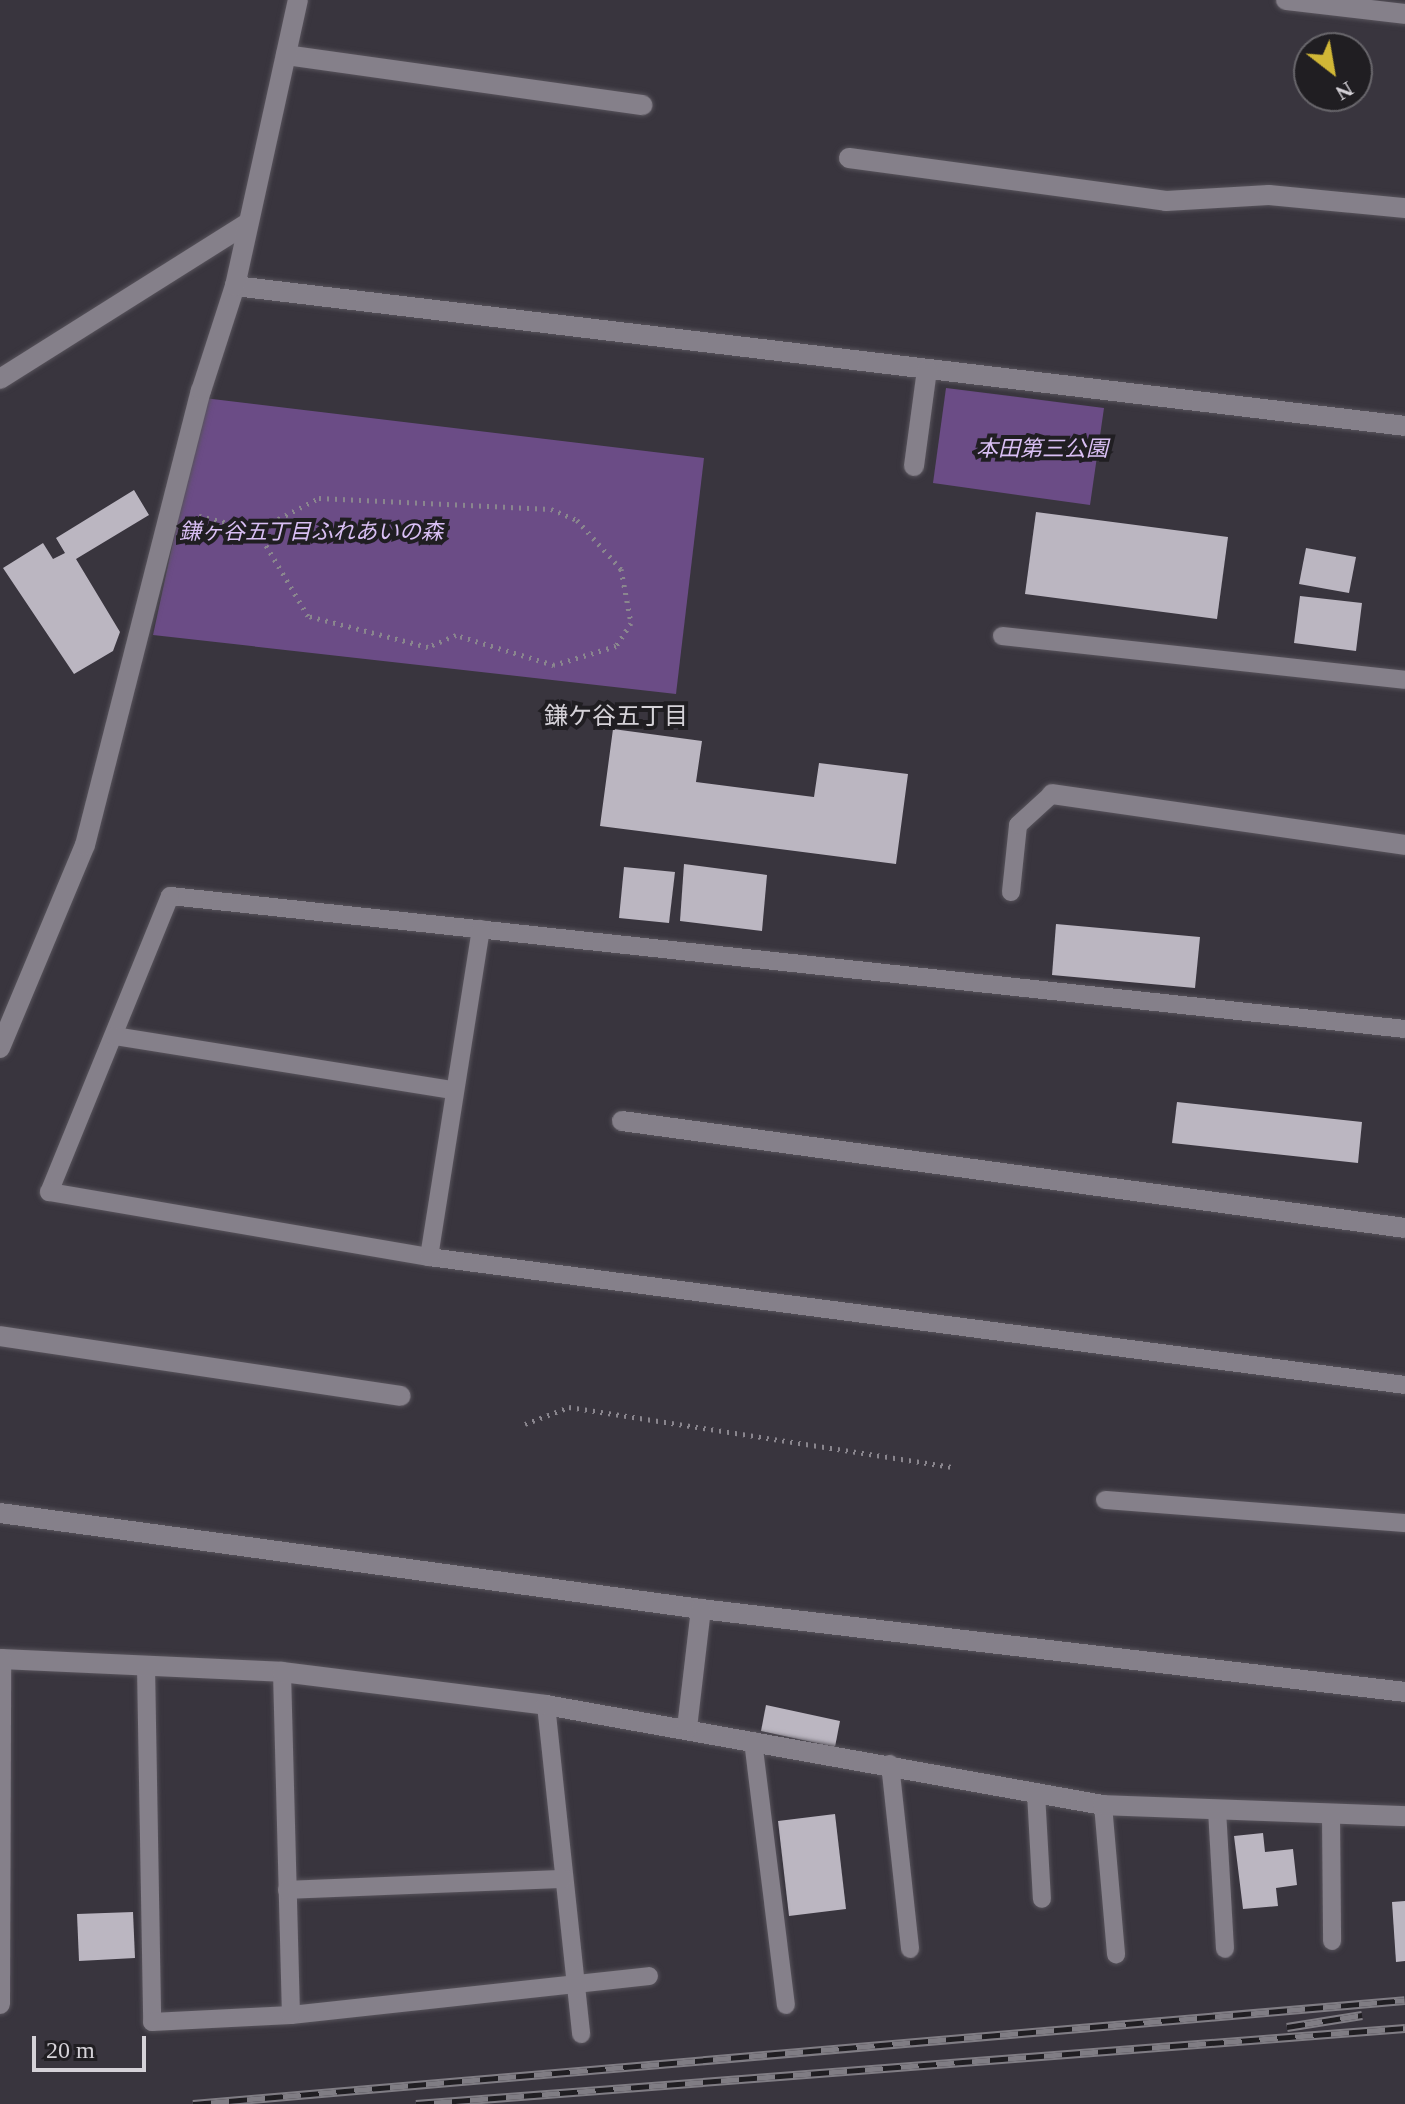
<!DOCTYPE html>
<html>
<head>
<meta charset="utf-8">
<style>
  body { margin:0 }
  #map { position:relative; width:1405px; height:2104px; overflow:hidden; background:#39353e; font-family:"Times New Roman","Noto Sans JP",serif }
  div>[style] { position:absolute }
  .green>* { inset:0; background:#6b4c86 }
  .building>* { inset:0; background:#bbb6c1 }
  .path>* { height:5px; margin-top:-2.5px; transform-origin:0; background:repeating-linear-gradient(90deg,#8a868e 0 2px,transparent 0 8px) }
  .roads { filter:drop-shadow(0 0 2px #57535b) drop-shadow(0 0 2px #57535b) }
  .lane>* { height:18px; margin:-9px; padding:0 9px; transform-origin:9px; border-radius:9px; background:#85808a }
  .street>* { height:20px; margin:-10px; padding:0 10px; transform-origin:10px; border-radius:10px; background:#85808a }
  .rail>* { height:9px; margin-top:-4.5px; transform-origin:0; background:repeating-linear-gradient(90deg,#201e22 0 18px,#807d84 0 36px); box-sizing:border-box; border-block:2px solid #807d84 }
  span { translate:-50% -50%; white-space:nowrap; text-align:center; line-height:1.15; -webkit-text-stroke:8px #201e22; paint-order:stroke }
  .park-label { font-size:22px; color:#d9bff4; font-style:italic }
  .neighbourhood-label { font-size:24px; color:#d5d2d8 }
  .north { position:absolute; left:1293px; top:32px; width:80px; height:80px; box-sizing:border-box; background:#201e22; border:2px solid #68666b; border-radius:50%; rotate:149deg; font-size:22px; font-weight:700; line-height:32px; text-align:center; color:#d5d2d8 }
  .north::after { content:''; display:block; margin:auto; width:28px; height:36px; background:#d1b736; clip-path:polygon(50% 0,100% 100%,50% 72%,0 100%) }
  .scale { position:absolute; left:32px; top:2036px; width:114px; height:36px; box-sizing:border-box; border:4px solid #d5d2d8; border-top:0; padding-left:10px; font-size:24px; line-height:28px; white-space:nowrap; color:#d5d2d8; -webkit-text-stroke:6px #201e22; paint-order:stroke }
</style>
</head>
<body>
<div id="map">
  <div class="green">
    <i style="clip-path:polygon(946px 388px,1104px 408px,1090px 505px,933px 483px)"></i>
    <i style="clip-path:polygon(204px 398px,704px 458px,676px 694px,153px 635px)"></i>
  </div>
  <div class="building">
    <i style="clip-path:polygon(134px 490px,149px 515px,76px 559px,120px 632px,113px 651px,74px 674px,3px 568px,43px 543px,53px 559px,65px 553px,56px 538px)"></i>
    <i style="clip-path:polygon(1036px 512px,1228px 537px,1217px 619px,1025px 594px)"></i>
    <i style="clip-path:polygon(1306px 548px,1356px 557px,1349px 593px,1299px 584px)"></i>
    <i style="clip-path:polygon(1300px 596px,1362px 603px,1356px 651px,1294px 643px)"></i>
    <i style="clip-path:polygon(613px 729px,702px 741px,696px 782px,814px 797px,819px 763px,908px 774px,896px 864px,600px 826px)"></i>
    <i style="clip-path:polygon(684px 864px,767px 875px,762px 931px,680px 921px)"></i>
    <i style="clip-path:polygon(624px 867px,675px 872px,669px 923px,619px 918px)"></i>
    <i style="clip-path:polygon(1056px 924px,1200px 937px,1195px 988px,1052px 975px)"></i>
    <i style="clip-path:polygon(1177px 1102px,1362px 1122px,1358px 1163px,1172px 1143px)"></i>
    <i style="clip-path:polygon(766px 1705px,840px 1721px,835px 1747px,761px 1731px)"></i>
    <i style="clip-path:polygon(835px 1814px,846px 1909px,789px 1916px,778px 1821px)"></i>
    <i style="clip-path:polygon(1263px 1833px,1265px 1852px,1293px 1849px,1297px 1885px,1276px 1888px,1278px 1906px,1243px 1909px,1234px 1836px)"></i>
    <i style="clip-path:polygon(1405px 1901px,1405px 1961px,1396px 1962px,1392px 1902px)"></i>
    <i style="clip-path:polygon(133px 1912px,135px 1958px,79px 1961px,77px 1914px)"></i>
  </div>
  <div class="path">
    <i style="left:199px;top:516px;width:60px;rotate:13.6deg"></i>
    <i style="left:257px;top:530px;width:70px;rotate:-27.3deg"></i>
    <i style="left:319px;top:498px;width:232px;rotate:2.7deg"></i>
    <i style="left:551px;top:509px;width:28px;rotate:23deg"></i>
    <i style="left:577px;top:520px;width:66px;rotate:48.1deg"></i>
    <i style="left:621px;top:569px;width:55px;rotate:79.5deg"></i>
    <i style="left:631px;top:623px;width:27px;rotate:123deg"></i>
    <i style="left:616px;top:646px;width:65px;rotate:163deg"></i>
    <i style="left:554px;top:665px;width:102px;rotate:-163deg"></i>
    <i style="left:456px;top:635px;width:30px;rotate:157deg"></i>
    <i style="left:428px;top:647px;width:124px;rotate:-165.5deg"></i>
    <i style="left:308px;top:616px;width:100px;rotate:-120.7deg"></i>
    <i style="left:525px;top:1424px;width:47px;rotate:-21.1deg"></i>
    <i style="left:569px;top:1407px;width:388px;rotate:8.9deg"></i>
  </div>
  <div class="roads">
    <div class="lane">
      <i style="left:1002px;top:636px;width:405px;rotate:6.2deg"></i>
      <i style="left:1011px;top:892px;width:67px;rotate:-84deg"></i>
      <i style="left:1018px;top:825px;width:46px;rotate:-42.4deg"></i>
      <i style="left:1405px;top:1029px;width:1242px;rotate:-173.85deg"></i>
      <i style="left:170px;top:896px;width:320px;rotate:112.2deg"></i>
      <i style="left:49px;top:1192px;width:386px;rotate:9.7deg"></i>
      <i style="left:429px;top:1257px;width:984px;rotate:7.47deg"></i>
      <i style="left:115px;top:1036px;width:341px;rotate:9.1deg"></i>
      <i style="left:429px;top:1257px;width:332px;rotate:-81deg"></i>
      <i style="left:1105px;top:1500px;width:301px;rotate:4.4deg"></i>
      <i style="left:146px;top:1666px;width:356px;rotate:89deg"></i>
      <i style="left:152px;top:2022px;width:139px;rotate:-2.9deg"></i>
      <i style="left:291px;top:2015px;width:360px;rotate:-6.2deg"></i>
      <i style="left:282px;top:1672px;width:343px;rotate:88.5deg"></i>
      <i style="left:546px;top:1705px;width:331px;rotate:83.9deg"></i>
      <i style="left:753px;top:1741px;width:266px;rotate:82.9deg"></i>
      <i style="left:890px;top:1764px;width:186px;rotate:83.8deg"></i>
      <i style="left:1036px;top:1793px;width:106px;rotate:86.8deg"></i>
      <i style="left:1103px;top:1805px;width:150px;rotate:85deg"></i>
      <i style="left:1217px;top:1810px;width:139px;rotate:86.7deg"></i>
      <i style="left:1331px;top:1815px;width:126px;rotate:89.5deg"></i>
      <i style="left:287px;top:1890px;width:277px;rotate:-2.3deg"></i>
    </div>
    <div class="street">
      <i style="left:1286px;top:0;width:120px;rotate:6.7deg"></i>
      <i style="left:286px;top:55px;width:360px;rotate:8deg"></i>
      <i style="left:849px;top:158px;width:320px;rotate:7.7deg"></i>
      <i style="left:1166px;top:201px;width:103px;rotate:-3.3deg"></i>
      <i style="left:1269px;top:195px;width:137px;rotate:5.5deg"></i>
      <i style="left:235px;top:286px;width:1178px;rotate:6.82deg"></i>
      <i style="left:0;top:379px;width:291px;rotate:-32.2deg"></i>
      <i style="left:914px;top:466px;width:97px;rotate:-82.3deg"></i>
      <i style="left:1052px;top:794px;width:357px;rotate:8.2deg"></i>
      <i style="left:0;top:1048px;width:220px;rotate:-67.3deg"></i>
      <i style="left:85px;top:845px;width:469px;rotate:-75.7deg"></i>
      <i style="left:201px;top:391px;width:110px;rotate:-72.1deg"></i>
      <i style="left:235px;top:286px;width:293px;rotate:-77.6deg"></i>
      <i style="left:622px;top:1121px;width:790px;rotate:7.78deg"></i>
      <i style="left:0;top:1336px;width:405px;rotate:8.5deg"></i>
      <i style="left:0;top:1513px;width:708px;rotate:7.8deg"></i>
      <i style="left:701px;top:1609px;width:709px;rotate:6.72deg"></i>
      <i style="left:0;top:1659px;width:282px;rotate:2.6deg"></i>
      <i style="left:282px;top:1672px;width:266px;rotate:7.1deg"></i>
      <i style="left:546px;top:1705px;width:566px;rotate:10.18deg"></i>
      <i style="left:1103px;top:1805px;width:302px;rotate:2.1deg"></i>
      <i style="left:687px;top:1728px;width:120px;rotate:-83.3deg"></i>
      <i style="left:0;top:2004px;width:345px;rotate:-89.8deg"></i>
    </div>
  </div>
  <div class="rail">
    <i style="left:1287px;top:2027px;width:76px;rotate:-9.1deg"></i>
    <i style="left:193px;top:2104px;width:1216px;rotate:-4.9deg"></i>
    <i style="left:416px;top:2104px;width:992px;rotate:-4.39deg"></i>
  </div>
  <div class="park-label">
    <span style="left:1042px;top:449px">本田第三公園</span>
    <span style="left:311px;top:532px">鎌ヶ谷五丁目ふれあいの森</span>
  </div>
  <div class="neighbourhood-label">
    <span style="left:616px;top:717px">鎌ケ谷五丁目</span>
  </div>
  <div class="north">N</div>
  <div class="scale">20 m</div>
</div>
</body>
</html>
